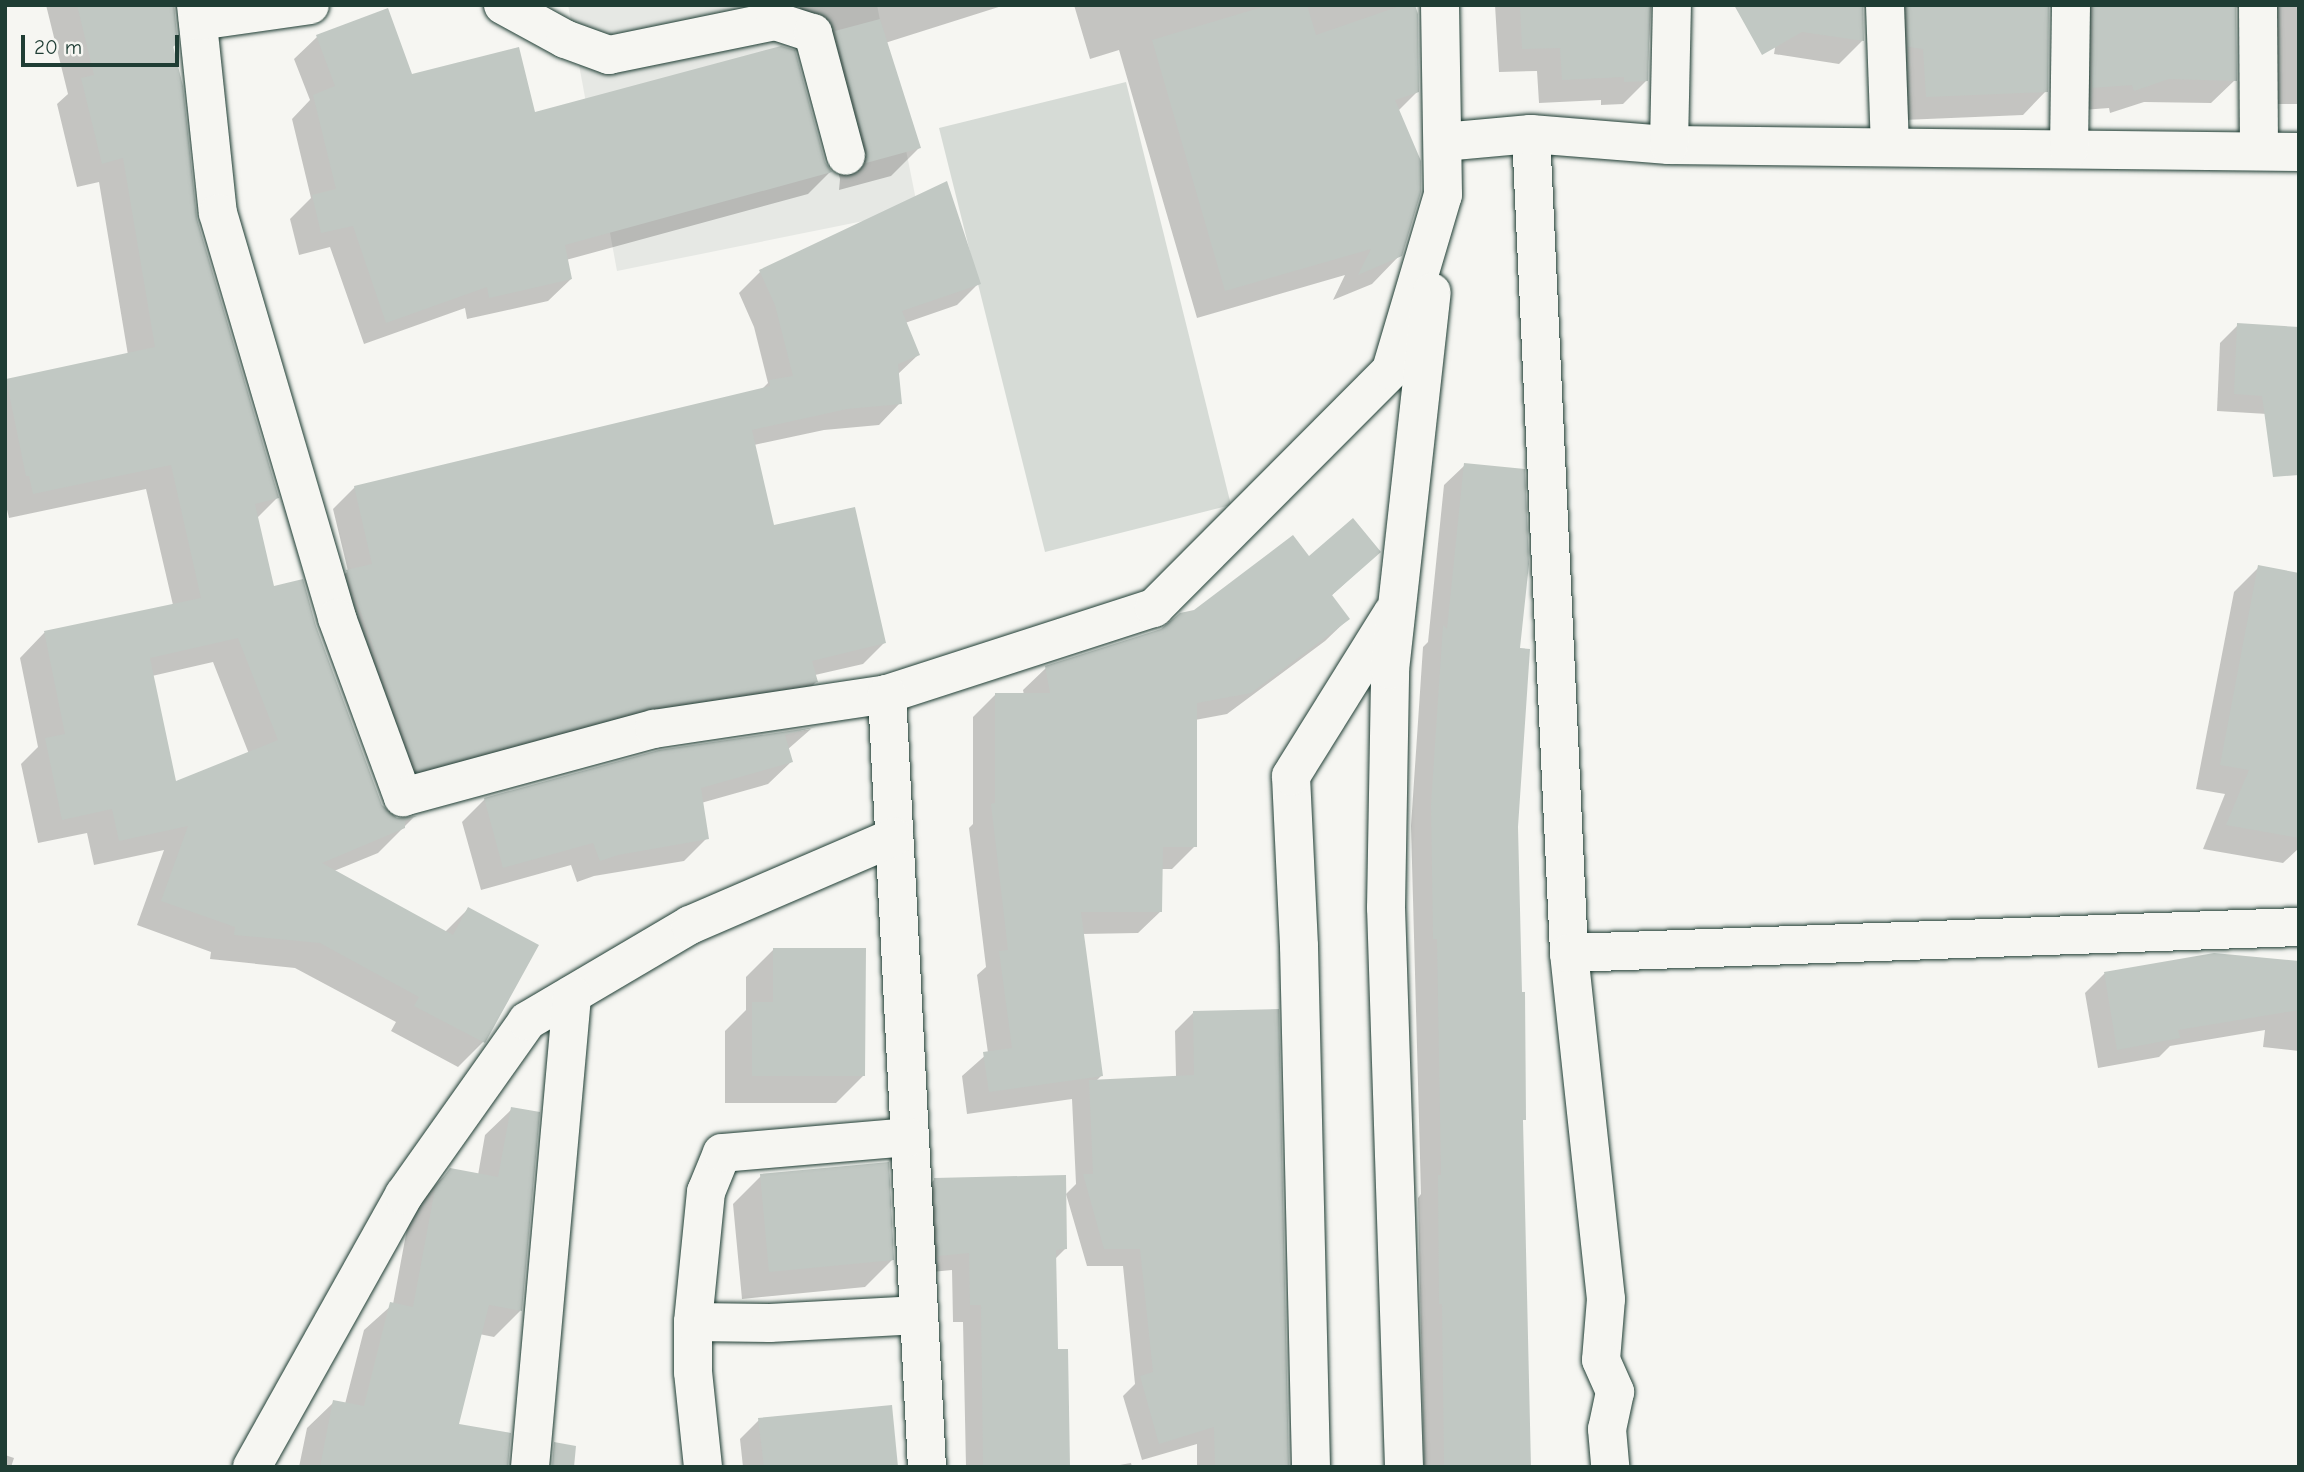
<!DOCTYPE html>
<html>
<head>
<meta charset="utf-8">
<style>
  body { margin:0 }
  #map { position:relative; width:2304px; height:1472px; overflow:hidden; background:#f6f6f2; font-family:"Comic Neue",sans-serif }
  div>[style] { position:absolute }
  .built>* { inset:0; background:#e6e8e4 }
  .green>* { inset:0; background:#d6dbd6 }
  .shadow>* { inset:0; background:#0003 }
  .building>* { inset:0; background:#c1c8c3 }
  .roads { filter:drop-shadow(0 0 2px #1f3d34) drop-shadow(0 0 2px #1f3d34) }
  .minor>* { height:38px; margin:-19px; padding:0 19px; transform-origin:19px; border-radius:19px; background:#f6f6f2 }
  span { translate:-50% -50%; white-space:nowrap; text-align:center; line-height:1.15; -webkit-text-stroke:5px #f6f6f2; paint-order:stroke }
  .frame { position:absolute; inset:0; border:7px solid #1f3d34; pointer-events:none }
  .scale { position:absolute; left:21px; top:35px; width:158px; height:32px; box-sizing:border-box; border:4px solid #1f3d34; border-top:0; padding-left:9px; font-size:21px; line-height:24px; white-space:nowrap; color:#1f3d34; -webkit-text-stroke:5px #f6f6f2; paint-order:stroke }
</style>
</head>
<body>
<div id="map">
  <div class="built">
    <i style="clip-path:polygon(568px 5px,877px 5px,918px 210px,617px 271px)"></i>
  </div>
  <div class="green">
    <i style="clip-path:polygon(1126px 82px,1231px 505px,1045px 552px,939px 128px)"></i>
  </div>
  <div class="shadow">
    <i style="clip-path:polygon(evenodd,46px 5px,174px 5px,176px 44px,172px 48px,195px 220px,277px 498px,257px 518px,272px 588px,315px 626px,381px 806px,397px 820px,413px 818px,378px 853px,334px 871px,445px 932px,468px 909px,536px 946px,483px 1042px,458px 1067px,391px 1031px,396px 1022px,295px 968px,210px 959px,211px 952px,137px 925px,164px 850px,94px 865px,87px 833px,38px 843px,21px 764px,38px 747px,20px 658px,44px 633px,173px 605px,146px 489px,9px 518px,5px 501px,5px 382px,128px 355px,99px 182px,77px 187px,57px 104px,68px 94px,46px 5px,213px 662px,249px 754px,175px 784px,152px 676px,213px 662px)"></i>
    <i style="clip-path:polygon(799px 5px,1005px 5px,885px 43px,919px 148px,891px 176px,839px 190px,840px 179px,808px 60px,815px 54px)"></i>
    <i style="clip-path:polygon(1074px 5px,1413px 5px,1418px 91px,1398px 111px,1400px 255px,1372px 284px,1333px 300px,1345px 275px,1197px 318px,1119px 50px,1090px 59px)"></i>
    <i style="clip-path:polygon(1495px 5px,1660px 5px,1657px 8px,1651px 7px,1647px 80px,1623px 104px,1601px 105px,1601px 100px,1539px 103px,1537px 71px,1499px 72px)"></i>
    <i style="clip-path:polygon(1782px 5px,2299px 5px,2299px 104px,2258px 104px,2246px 9px,2234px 7px,2235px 80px,2211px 103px,2144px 102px,2110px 113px,2109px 108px,2069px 111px,2059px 10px,2047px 6px,2046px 91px,2023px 115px,1903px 120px,1871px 8px,1861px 7px,1863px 40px,1839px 64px,1774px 54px)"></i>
    <i style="clip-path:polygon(317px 37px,411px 76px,534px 114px,830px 172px,808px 194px,566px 260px,571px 279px,548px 301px,467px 319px,465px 308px,364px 344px,330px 247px,299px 255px,290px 219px,311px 198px,292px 119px,310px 100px,294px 59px)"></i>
    <i style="clip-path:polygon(760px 272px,979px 283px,957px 305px,905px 323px,918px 355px,897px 375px,900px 403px,879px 425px,824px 430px,754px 445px,773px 527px,885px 642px,863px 664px,815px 675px,816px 682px,795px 703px,395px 791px,325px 593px,348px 571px,333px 509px,355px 487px,761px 390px,768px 383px,754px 327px,739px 293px)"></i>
    <i style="clip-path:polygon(2238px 325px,2299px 416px,2217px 411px,2220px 343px)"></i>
    <i style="clip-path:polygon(1465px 465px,1518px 650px,1516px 827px,1529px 1467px,1424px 1467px,1418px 1198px,1421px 1194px,1411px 826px,1423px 647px,1428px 642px,1444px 485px)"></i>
    <i style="clip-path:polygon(1379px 552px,1331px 596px,1348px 619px,1325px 641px,1227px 714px,1195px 720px,1195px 846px,1172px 869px,1161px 869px,1161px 911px,1138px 933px,1082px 934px,1102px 1075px,1095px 1082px,1176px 1077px,1175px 1031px,1193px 1013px,1287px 1467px,1197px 1467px,1197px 1444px,1142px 1460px,1123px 1396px,1135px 1384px,1123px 1266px,1087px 1266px,1066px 1194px,1076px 1184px,1072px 1099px,967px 1114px,962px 1076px,988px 1053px,977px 975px,986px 967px,969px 828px,973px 824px,973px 717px,995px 695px,1024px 695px,1023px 690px,1046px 668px,1162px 630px,1309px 558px)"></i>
    <i style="clip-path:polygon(2259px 567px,2299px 574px,2299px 848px,2283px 863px,2203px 849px,2225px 794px,2196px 789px,2234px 592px)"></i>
    <i style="clip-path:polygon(811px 729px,787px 750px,791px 762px,768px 784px,701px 803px,707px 838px,684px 861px,594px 876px,577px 882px,571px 865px,481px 890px,462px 822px,485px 799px,659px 752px)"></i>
    <i style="clip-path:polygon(774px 949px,863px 1076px,836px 1103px,725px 1103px,725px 1031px,746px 1010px,746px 977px)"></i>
    <i style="clip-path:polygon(2299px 963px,2299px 1051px,2263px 1047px,2265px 1030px,2170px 1046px,2159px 1057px,2098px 1068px,2085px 993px,2104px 974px)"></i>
    <i style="clip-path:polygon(512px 1109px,520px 1311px,494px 1337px,479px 1334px,456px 1425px,500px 1467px,299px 1467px,307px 1428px,334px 1402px,345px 1404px,364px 1330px,393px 1304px,409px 1218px,424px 1197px,450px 1170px,478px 1175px,485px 1135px)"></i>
    <i style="clip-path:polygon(761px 1176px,893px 1259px,865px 1287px,742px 1299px,733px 1204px)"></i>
    <i style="clip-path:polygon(935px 1179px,1065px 1249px,1055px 1259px,1057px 1351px,1068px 1467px,966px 1467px,963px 1322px,953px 1322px,952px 1270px,921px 1273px,917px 1197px)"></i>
    <i style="clip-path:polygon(759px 1420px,896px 1467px,743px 1467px,740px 1439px)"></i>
    <i style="clip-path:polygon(5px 1455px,14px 1458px,11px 1467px,5px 1467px)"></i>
    <i style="clip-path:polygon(1131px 1463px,1132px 1467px,1108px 1467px)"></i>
  </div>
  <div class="building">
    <i style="clip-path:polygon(evenodd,77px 5px,174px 5px,178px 44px,173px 46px,183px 86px,197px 219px,279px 498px,255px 504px,274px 586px,303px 579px,316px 626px,382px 805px,397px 818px,417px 816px,405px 821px,405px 828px,322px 863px,453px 935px,468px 907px,539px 945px,485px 1043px,414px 1006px,419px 997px,320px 943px,234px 935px,235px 927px,161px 901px,188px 826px,119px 841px,112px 809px,62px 820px,45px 738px,65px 734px,44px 631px,201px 598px,171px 465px,33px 494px,29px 476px,26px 476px,6px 379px,155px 347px,123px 158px,102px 164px,81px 78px,94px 75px,77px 5px,238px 638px,278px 740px,176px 781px,150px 658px,238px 638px)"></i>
    <i style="clip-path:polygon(1269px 5px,1307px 5px,1316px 35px,1403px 5px,1415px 5px,1418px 14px,1419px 92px,1395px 100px,1421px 161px,1421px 192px,1402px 256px,1358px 275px,1371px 249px,1225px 291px,1152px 40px)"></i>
    <i style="clip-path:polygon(1520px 5px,1650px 5px,1648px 81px,1624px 82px,1624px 77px,1562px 80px,1560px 48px,1522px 49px)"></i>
    <i style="clip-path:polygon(1734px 5px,1863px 5px,1864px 41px,1802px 32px,1762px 55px)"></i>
    <i style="clip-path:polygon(1907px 5px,2049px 5px,2048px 92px,1926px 97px,1923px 49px,1908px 47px)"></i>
    <i style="clip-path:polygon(2093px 5px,2236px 5px,2237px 81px,2169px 79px,2134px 91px,2132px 85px,2092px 88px)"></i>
    <i style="clip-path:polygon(388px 8px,412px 74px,519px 47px,535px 112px,781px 46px,795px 50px,825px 162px,832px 172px,565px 245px,572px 279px,489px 298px,487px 287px,386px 323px,353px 226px,321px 233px,312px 195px,336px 189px,313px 95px,335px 86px,316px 35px)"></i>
    <i style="clip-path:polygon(880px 19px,921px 148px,866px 163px,867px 150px,835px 31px)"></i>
    <i style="clip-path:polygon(947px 181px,981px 284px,902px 311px,920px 355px,898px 364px,902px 404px,847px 409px,752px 430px,774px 525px,855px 507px,886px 643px,812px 661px,818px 682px,648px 708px,417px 771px,346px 570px,372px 564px,354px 486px,770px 386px,769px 380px,793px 376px,775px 305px,759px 270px)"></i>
    <i style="clip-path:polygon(2237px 323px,2299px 327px,2299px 475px,2273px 477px,2262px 396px,2234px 394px)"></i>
    <i style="clip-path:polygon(1464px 463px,1525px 469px,1529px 564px,1520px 648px,1530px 649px,1518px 827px,1522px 992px,1525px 992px,1526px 1120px,1523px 1120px,1531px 1467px,1444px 1467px,1442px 1304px,1439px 1304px,1438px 1175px,1441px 1175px,1437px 939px,1433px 939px,1431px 805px,1443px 625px,1447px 629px)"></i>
    <i style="clip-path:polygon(1353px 518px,1381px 552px,1332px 595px,1350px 619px,1251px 693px,1197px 703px,1197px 847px,1163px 847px,1162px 912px,1081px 912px,1103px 1076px,989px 1092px,983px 1052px,1012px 1048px,999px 951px,1008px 950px,991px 804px,995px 803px,995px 693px,1050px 693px,1045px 666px,1161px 629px,1180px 613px,1194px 610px,1293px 535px,1309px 556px)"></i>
    <i style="clip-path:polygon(2258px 565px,2299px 573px,2299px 838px,2226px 825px,2249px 770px,2220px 765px)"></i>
    <i style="clip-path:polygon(816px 727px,785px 735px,793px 762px,701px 788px,709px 839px,618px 855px,600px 861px,593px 843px,503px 868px,484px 798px,659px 750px)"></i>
    <i style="clip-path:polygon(773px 948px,866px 948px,865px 1076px,752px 1076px,752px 1002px,773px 1002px)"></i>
    <i style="clip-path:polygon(2214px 953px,2299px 961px,2299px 1010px,2178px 1030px,2180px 1038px,2117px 1050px,2104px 972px)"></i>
    <i style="clip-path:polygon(1279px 1009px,1289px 1467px,1215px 1467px,1214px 1427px,1159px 1444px,1140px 1376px,1153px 1372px,1140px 1249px,1104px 1249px,1083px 1174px,1093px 1174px,1089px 1080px,1194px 1075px,1193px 1011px)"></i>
    <i style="clip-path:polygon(511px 1107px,540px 1112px,522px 1311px,489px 1305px,459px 1424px,511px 1433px,508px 1467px,320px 1467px,333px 1400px,364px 1406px,390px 1302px,413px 1307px,435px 1189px,450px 1168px,498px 1177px)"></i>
    <i style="clip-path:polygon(889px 1162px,894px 1260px,769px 1272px,760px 1174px)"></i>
    <i style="clip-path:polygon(1066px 1175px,1067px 1249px,1056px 1250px,1058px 1349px,1068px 1349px,1070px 1467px,983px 1467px,981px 1305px,970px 1305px,969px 1253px,938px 1256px,934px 1178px)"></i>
    <i style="clip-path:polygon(892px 1405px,898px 1467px,764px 1467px,758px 1418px)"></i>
    <i style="clip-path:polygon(554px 1442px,576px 1446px,574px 1467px,552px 1467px)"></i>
  </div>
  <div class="roads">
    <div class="minor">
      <i style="left:196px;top:5px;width:209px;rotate:84deg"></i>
      <i style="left:218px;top:213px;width:422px;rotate:73.6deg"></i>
      <i style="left:337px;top:618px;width:191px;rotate:69.8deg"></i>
      <i style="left:403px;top:797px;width:260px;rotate:-15.2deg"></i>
      <i style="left:654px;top:729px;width:236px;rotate:-8.5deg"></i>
      <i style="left:887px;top:694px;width:281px;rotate:-17.9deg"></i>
      <i style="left:1154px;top:608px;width:336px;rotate:-45.1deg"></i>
      <i style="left:1391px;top:370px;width:183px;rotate:-73.5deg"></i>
      <i style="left:1443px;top:195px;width:190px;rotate:-90.9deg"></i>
      <i style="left:503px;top:5px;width:71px;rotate:28.7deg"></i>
      <i style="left:565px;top:39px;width:47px;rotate:20deg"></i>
      <i style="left:609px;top:55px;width:169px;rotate:-11.6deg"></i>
      <i style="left:775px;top:21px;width:40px;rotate:18deg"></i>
      <i style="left:813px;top:33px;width:127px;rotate:75deg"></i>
      <i style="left:1885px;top:5px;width:142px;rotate:88deg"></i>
      <i style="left:2258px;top:5px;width:146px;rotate:89.6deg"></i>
      <i style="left:198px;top:21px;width:113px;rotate:-8.1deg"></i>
      <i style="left:1531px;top:134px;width:820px;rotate:87.34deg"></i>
      <i style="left:1569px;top:953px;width:348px;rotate:83.9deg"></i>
      <i style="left:1606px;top:1299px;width:61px;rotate:94.7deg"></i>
      <i style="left:1601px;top:1360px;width:35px;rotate:66deg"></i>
      <i style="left:1615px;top:1392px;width:38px;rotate:102deg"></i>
      <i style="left:1607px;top:1429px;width:38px;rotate:85deg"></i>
      <i style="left:1443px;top:142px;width:88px;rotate:-5.2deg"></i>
      <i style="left:1531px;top:134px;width:138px;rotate:4.6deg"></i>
      <i style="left:1669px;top:145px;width:630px;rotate:0.64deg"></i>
      <i style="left:1669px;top:145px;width:140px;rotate:-88.8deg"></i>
      <i style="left:2069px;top:149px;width:144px;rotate:-89.2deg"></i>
      <i style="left:887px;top:694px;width:774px;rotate:87.04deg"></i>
      <i style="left:1569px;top:953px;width:730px;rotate:-2.04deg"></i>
      <i style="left:693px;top:1322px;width:131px;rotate:-84.3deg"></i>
      <i style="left:706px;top:1192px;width:42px;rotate:-67.7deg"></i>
      <i style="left:722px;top:1153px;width:188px;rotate:-4.9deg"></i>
      <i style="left:252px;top:1467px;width:312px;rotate:-60.8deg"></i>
      <i style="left:404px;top:1195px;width:213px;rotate:-54.7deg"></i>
      <i style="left:527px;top:1021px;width:189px;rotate:-30.5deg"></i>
      <i style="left:690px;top:925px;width:222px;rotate:-23.3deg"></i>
      <i style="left:530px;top:1467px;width:474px;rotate:-84.9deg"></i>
      <i style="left:703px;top:1467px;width:96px;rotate:-96deg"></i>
      <i style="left:693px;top:1372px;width:50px;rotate:-90deg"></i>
      <i style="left:693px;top:1322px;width:77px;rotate:0.7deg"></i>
      <i style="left:770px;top:1323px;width:149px;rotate:-3.1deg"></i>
      <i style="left:1311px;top:1467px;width:521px;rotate:-91.32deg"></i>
      <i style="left:1299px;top:946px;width:170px;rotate:-92.7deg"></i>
      <i style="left:1291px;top:776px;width:191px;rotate:-58.1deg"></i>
      <i style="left:1404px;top:1467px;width:559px;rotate:-91.84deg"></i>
      <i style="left:1386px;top:908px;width:238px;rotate:-89deg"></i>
      <i style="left:1390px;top:670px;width:380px;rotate:-83.7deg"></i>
    </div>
  </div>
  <div class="frame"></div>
  <div class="scale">20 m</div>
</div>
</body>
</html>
